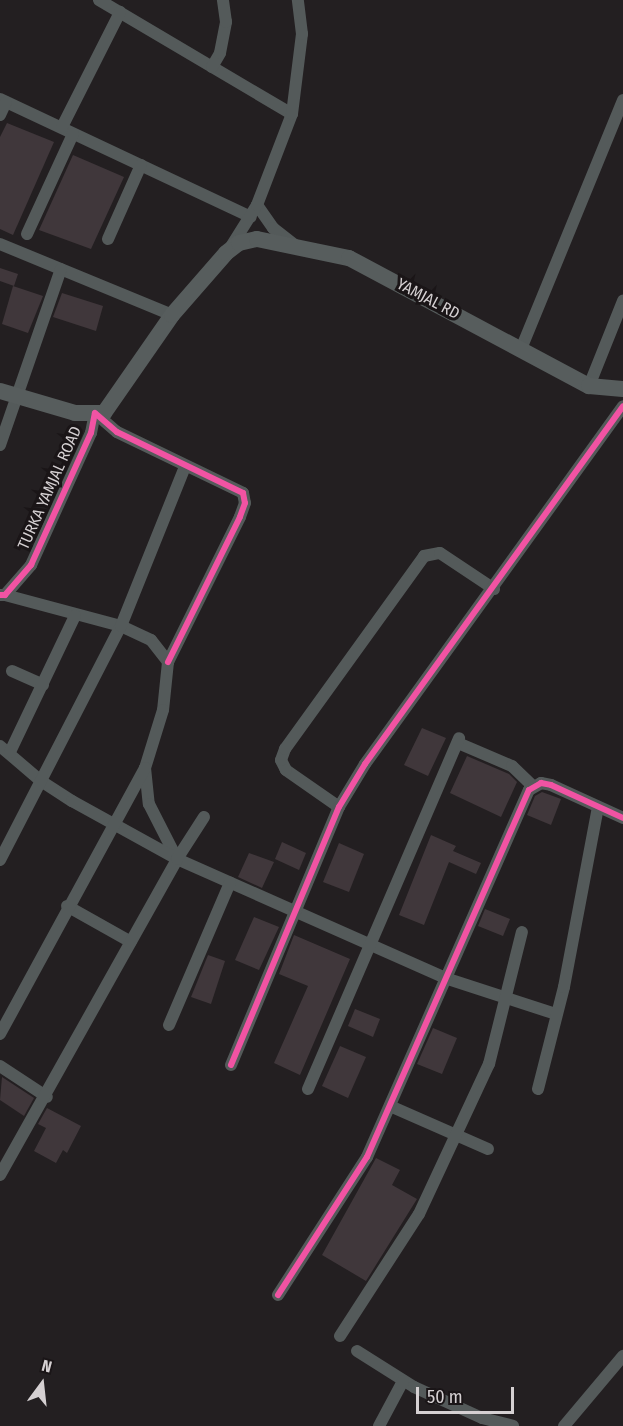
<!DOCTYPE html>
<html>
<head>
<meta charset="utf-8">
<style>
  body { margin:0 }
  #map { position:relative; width:623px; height:1426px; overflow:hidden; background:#231f21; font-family:"Fira Sans Condensed",sans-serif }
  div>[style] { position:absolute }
  .building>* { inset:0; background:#40373b }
  .minor>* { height:12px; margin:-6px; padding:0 6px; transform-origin:6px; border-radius:6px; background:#545a5a }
  .secondary>* { height:16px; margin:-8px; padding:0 8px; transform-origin:8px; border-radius:8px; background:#575d5d }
  .cycleway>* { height:6px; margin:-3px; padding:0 3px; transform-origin:3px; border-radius:3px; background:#f153a3 }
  span { translate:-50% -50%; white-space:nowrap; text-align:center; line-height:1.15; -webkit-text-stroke:6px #1a1517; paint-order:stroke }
  .street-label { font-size:16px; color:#d5d0d2 }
  .north { position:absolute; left:12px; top:1354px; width:60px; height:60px; -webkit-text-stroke:4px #1a1517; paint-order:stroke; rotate:15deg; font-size:16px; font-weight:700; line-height:24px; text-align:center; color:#d5d0d2 }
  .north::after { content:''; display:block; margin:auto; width:21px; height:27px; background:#d5d0d2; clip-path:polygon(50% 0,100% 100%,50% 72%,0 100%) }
  .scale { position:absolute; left:416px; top:1387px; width:98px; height:27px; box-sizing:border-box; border:3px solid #d5d0d2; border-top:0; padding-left:8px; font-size:18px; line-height:21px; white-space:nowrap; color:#d5d0d2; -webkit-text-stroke:4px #1a1517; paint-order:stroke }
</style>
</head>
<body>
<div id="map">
  <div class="building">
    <i style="clip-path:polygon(7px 123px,54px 142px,13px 235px,0 229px,0 137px)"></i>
    <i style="clip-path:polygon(73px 155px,124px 177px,91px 249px,39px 230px)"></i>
    <i style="clip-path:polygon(0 268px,18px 274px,14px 286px,0 281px)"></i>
    <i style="clip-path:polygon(13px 286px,43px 296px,28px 333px,2px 324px)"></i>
    <i style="clip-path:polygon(62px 293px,103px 306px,96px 331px,53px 317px)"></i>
    <i style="clip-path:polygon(422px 728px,446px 738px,428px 776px,404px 765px)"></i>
    <i style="clip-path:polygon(467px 756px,509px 774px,517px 782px,501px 817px,450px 793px)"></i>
    <i style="clip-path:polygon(542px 792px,561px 799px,551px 825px,527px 815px,535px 796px)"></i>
    <i style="clip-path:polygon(431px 835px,456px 846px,453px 851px,481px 863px,476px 874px,449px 862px,424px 925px,399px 915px)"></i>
    <i style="clip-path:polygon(282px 842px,306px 853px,299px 870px,275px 859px)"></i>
    <i style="clip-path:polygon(339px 843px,364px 854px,349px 892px,323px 882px)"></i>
    <i style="clip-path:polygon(249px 853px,274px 862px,262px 888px,238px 877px)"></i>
    <i style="clip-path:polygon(485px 909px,510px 919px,503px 936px,478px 926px)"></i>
    <i style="clip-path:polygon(254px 917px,279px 927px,259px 970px,235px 960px)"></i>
    <i style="clip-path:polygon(294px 935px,350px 959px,300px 1075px,274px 1063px,308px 986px,279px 974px)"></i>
    <i style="clip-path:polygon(208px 955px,225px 961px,211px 1004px,191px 997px)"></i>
    <i style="clip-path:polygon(355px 1009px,380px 1019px,373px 1037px,348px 1026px)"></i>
    <i style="clip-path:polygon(433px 1028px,457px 1038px,442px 1074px,417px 1064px)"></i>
    <i style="clip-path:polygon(340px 1046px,366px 1057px,348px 1098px,322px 1086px)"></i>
    <i style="clip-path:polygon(2px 1077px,34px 1098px,24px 1116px,0 1100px)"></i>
    <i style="clip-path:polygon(47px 1108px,81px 1126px,67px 1153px,63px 1150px,56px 1163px,34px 1151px,46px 1128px,38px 1124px)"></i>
    <i style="clip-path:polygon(376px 1158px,400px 1170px,392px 1185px,417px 1199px,366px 1281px,322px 1255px)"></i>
  </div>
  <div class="minor">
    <i style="left:99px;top:0;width:224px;rotate:30.6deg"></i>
    <i style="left:212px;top:67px;width:16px;rotate:-60deg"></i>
    <i style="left:220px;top:53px;width:32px;rotate:-79deg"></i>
    <i style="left:226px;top:22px;width:22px;rotate:-98deg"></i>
    <i style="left:0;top:99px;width:277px;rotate:25.2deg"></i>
    <i style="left:0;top:115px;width:14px;rotate:-65deg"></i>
    <i style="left:62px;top:127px;width:129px;rotate:-63.2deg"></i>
    <i style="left:257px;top:205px;width:28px;rotate:55deg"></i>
    <i style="left:273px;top:228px;width:28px;rotate:38deg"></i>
    <i style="left:27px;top:234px;width:110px;rotate:-65.3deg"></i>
    <i style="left:108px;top:239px;width:81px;rotate:-66deg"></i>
    <i style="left:0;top:244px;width:186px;rotate:22.4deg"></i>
    <i style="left:232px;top:245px;width:47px;rotate:-58deg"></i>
    <i style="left:257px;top:205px;width:97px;rotate:-69deg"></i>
    <i style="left:292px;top:114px;width:81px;rotate:-82.9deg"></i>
    <i style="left:302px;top:34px;width:34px;rotate:-97deg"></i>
    <i style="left:521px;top:349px;width:269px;rotate:-67.7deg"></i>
    <i style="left:589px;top:386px;width:92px;rotate:-68.2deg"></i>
    <i style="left:0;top:445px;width:186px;rotate:-70.9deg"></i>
    <i style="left:0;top:595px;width:5px"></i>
    <i style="left:5px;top:595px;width:40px;rotate:-49deg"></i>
    <i style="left:31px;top:565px;width:145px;rotate:-65.6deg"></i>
    <i style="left:91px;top:433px;width:20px;rotate:-79deg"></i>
    <i style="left:95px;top:413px;width:29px;rotate:41deg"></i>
    <i style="left:117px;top:432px;width:140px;rotate:25.8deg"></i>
    <i style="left:243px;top:493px;width:10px;rotate:79deg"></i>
    <i style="left:245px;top:503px;width:15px;rotate:110deg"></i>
    <i style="left:240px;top:517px;width:162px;rotate:116.4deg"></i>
    <i style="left:5px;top:595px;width:120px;rotate:15deg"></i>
    <i style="left:121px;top:626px;width:33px;rotate:25deg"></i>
    <i style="left:151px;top:640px;width:28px;rotate:52deg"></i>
    <i style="left:168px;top:662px;width:48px;rotate:95.9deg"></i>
    <i style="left:163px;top:710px;width:61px;rotate:107.2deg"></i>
    <i style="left:145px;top:768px;width:36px;rotate:84deg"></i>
    <i style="left:149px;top:804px;width:62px;rotate:63deg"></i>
    <i style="left:12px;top:671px;width:34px;rotate:24deg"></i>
    <i style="left:458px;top:743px;width:59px;rotate:23.1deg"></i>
    <i style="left:512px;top:766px;width:29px;rotate:44deg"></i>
    <i style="left:0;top:746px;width:54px;rotate:40.5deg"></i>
    <i style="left:41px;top:781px;width:37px;rotate:33deg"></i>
    <i style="left:72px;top:801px;width:120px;rotate:28.9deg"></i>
    <i style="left:177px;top:859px;width:293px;rotate:23.9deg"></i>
    <i style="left:445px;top:978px;width:117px;rotate:18deg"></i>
    <i style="left:10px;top:752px;width:151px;rotate:-64.5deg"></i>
    <i style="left:339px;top:807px;width:65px;rotate:-145.1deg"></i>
    <i style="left:286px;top:770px;width:11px;rotate:-117deg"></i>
    <i style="left:281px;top:760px;width:12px;rotate:-70deg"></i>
    <i style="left:285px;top:749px;width:238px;rotate:-54.2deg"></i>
    <i style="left:424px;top:556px;width:16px;rotate:-11deg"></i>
    <i style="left:440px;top:553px;width:65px;rotate:33.7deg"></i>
    <i style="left:0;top:860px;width:263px;rotate:-62.7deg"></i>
    <i style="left:121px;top:626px;width:171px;rotate:-68.1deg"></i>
    <i style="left:67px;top:906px;width:73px;rotate:29.4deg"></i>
    <i style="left:169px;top:1025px;width:155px;rotate:-66.8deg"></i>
    <i style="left:0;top:1034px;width:303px;rotate:-61.4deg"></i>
    <i style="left:231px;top:1065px;width:280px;rotate:-67.3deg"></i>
    <i style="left:339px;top:807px;width:50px;rotate:-58.8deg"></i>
    <i style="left:365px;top:764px;width:441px;rotate:-54.2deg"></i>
    <i style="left:0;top:1066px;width:56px;rotate:33.4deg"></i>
    <i style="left:308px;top:1089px;width:382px;rotate:-66.7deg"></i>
    <i style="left:538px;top:1089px;width:105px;rotate:-75.7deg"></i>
    <i style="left:564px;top:987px;width:183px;rotate:-79.3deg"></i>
    <i style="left:390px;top:1106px;width:107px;rotate:23.7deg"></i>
    <i style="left:0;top:1175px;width:362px;rotate:-60.7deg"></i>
    <i style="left:177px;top:859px;width:50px;rotate:-57.3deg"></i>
    <i style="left:278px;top:1295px;width:164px;rotate:-57.2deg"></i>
    <i style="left:367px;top:1157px;width:401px;rotate:-66.2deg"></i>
    <i style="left:529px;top:790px;width:14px;rotate:-30deg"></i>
    <i style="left:541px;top:783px;width:10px;rotate:11deg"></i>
    <i style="left:551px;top:785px;width:79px;rotate:24.6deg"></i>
    <i style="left:340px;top:1336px;width:145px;rotate:-57.1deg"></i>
    <i style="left:419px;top:1214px;width:166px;rotate:-65deg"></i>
    <i style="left:489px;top:1064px;width:136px;rotate:-76deg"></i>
    <i style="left:357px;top:1351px;width:67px;rotate:32.3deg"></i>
    <i style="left:414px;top:1387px;width:75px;rotate:24.5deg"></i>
    <i style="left:482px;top:1418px;width:32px;rotate:14deg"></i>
    <i style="left:379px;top:1426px;width:51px;rotate:-61.9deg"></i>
    <i style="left:564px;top:1426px;width:92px;rotate:-49.9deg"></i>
  </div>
  <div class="secondary">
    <i style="left:0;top:391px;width:78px;rotate:16.3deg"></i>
    <i style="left:75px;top:413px;width:29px"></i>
    <i style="left:104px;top:413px;width:119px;rotate:-55.2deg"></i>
    <i style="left:172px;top:315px;width:82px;rotate:-48.9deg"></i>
    <i style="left:226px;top:253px;width:16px;rotate:-38deg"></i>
    <i style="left:239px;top:243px;width:18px;rotate:-13deg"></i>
    <i style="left:257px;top:239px;width:94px;rotate:11.7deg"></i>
    <i style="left:349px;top:258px;width:272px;rotate:28.1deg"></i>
    <i style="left:589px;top:386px;width:34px;rotate:5deg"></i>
  </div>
  <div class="cycleway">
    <i style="left:0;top:595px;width:5px"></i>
    <i style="left:5px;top:595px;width:40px;rotate:-49deg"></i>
    <i style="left:31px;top:565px;width:145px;rotate:-65.6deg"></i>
    <i style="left:91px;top:433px;width:20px;rotate:-79deg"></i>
    <i style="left:95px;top:413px;width:29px;rotate:41deg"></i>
    <i style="left:117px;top:432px;width:140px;rotate:25.8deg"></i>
    <i style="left:243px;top:493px;width:10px;rotate:79deg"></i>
    <i style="left:245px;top:503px;width:15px;rotate:110deg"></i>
    <i style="left:240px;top:517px;width:162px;rotate:116.4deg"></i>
    <i style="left:231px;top:1065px;width:280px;rotate:-67.3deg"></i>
    <i style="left:339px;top:807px;width:50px;rotate:-58.8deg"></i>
    <i style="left:365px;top:764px;width:441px;rotate:-54.2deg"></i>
    <i style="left:278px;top:1295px;width:164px;rotate:-57.2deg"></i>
    <i style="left:367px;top:1157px;width:401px;rotate:-66.2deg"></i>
    <i style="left:529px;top:790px;width:14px;rotate:-30deg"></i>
    <i style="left:541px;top:783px;width:10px;rotate:11deg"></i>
    <i style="left:551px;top:785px;width:79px;rotate:24.6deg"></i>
  </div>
  <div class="street-label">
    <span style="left:428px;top:299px;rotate:28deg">YAMJAL RD</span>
    <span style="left:50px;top:488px;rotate:-66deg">TURKA YAMJAL ROAD</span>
  </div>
  <div class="north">N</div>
  <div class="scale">50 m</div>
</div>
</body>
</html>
